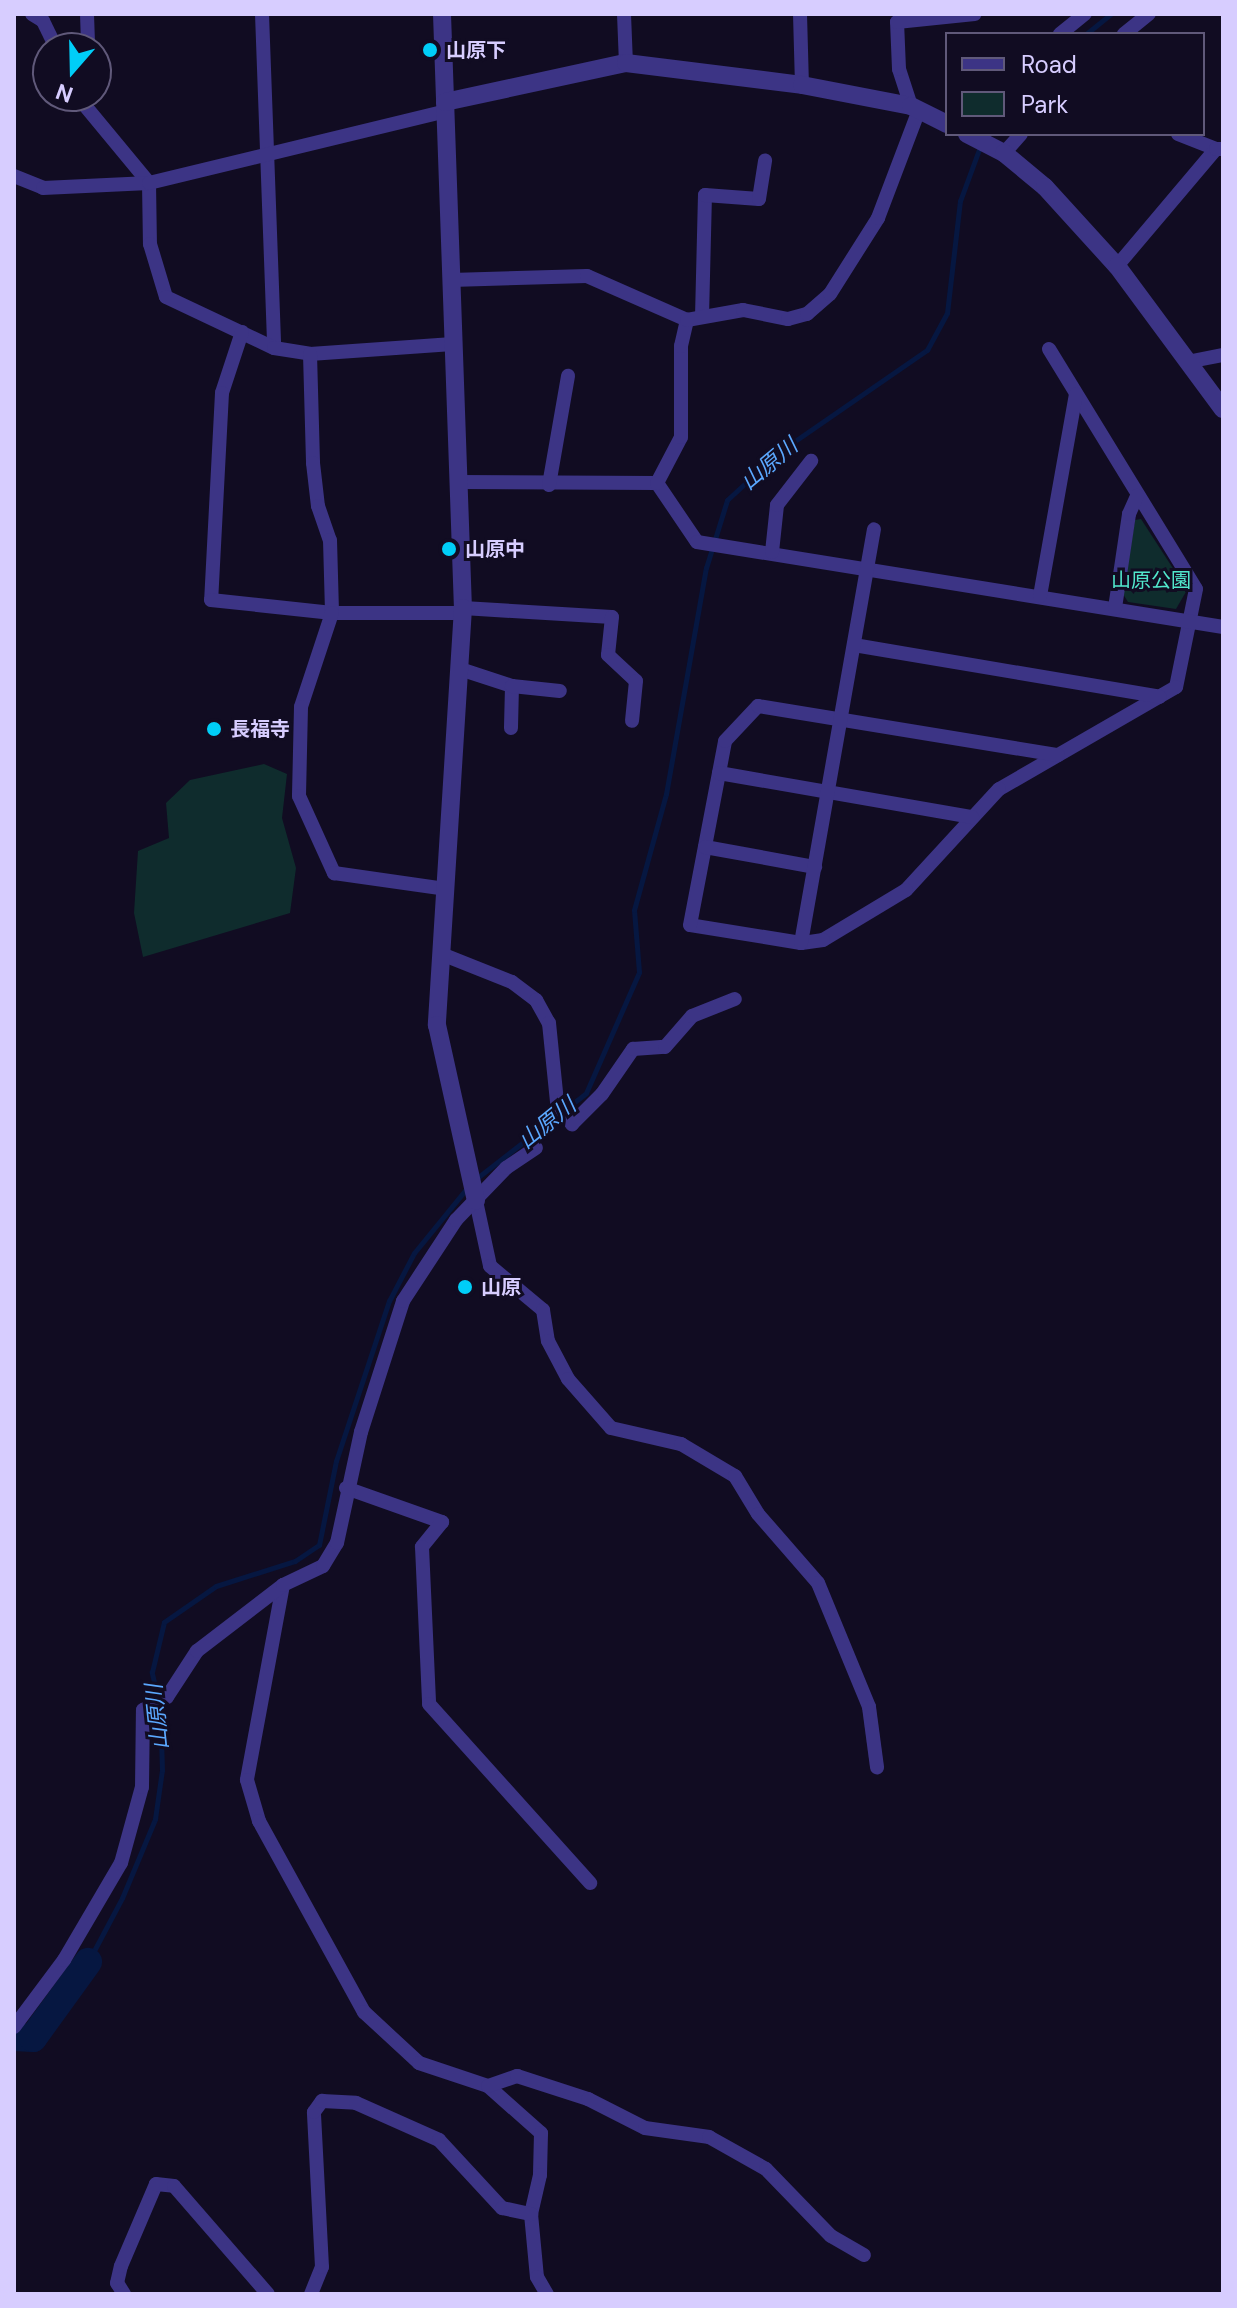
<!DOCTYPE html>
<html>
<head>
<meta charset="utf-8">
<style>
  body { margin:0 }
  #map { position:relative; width:1237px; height:2308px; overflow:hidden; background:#110c22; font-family:"DM Sans","Noto Sans JP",sans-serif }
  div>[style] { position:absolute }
  .green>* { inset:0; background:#0f2c2d }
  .stream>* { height:5px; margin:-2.5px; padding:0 2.5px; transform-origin:2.5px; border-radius:2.5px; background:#061741 }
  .river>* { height:28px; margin:-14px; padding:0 14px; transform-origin:14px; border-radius:14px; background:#061741 }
  .minor>* { height:14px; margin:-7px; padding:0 7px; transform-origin:7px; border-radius:7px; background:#3c3485 }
  .tertiary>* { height:18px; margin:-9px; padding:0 9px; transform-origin:9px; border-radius:9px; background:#3c3485 }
  .dots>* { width:22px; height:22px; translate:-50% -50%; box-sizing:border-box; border:4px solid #110c22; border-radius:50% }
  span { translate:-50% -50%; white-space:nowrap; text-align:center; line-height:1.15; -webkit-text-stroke:6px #110c22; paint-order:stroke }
  .poi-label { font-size:20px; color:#d7cdff; font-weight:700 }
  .left { translate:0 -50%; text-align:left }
  .park-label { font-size:20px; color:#51e7cc }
  .water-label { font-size:22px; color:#5ba8ff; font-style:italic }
  .frame { position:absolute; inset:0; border:16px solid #d7cdff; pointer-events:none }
  .legend { position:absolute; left:945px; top:32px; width:260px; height:104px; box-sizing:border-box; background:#110c22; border:2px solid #60597a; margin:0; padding:10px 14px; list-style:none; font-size:24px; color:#d7cdff }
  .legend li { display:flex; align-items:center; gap:16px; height:40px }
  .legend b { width:40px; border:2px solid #60597a }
  .north { position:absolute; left:32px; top:32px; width:80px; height:80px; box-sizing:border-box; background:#110c22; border:2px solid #60597a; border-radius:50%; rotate:200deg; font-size:22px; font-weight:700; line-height:32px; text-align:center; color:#d7cdff }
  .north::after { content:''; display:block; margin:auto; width:28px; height:36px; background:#00cef8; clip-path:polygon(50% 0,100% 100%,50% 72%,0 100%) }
</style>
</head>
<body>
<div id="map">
  <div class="green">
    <i style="clip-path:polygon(1141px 519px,1187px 590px,1176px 609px,1128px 602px,1123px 594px,1135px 520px)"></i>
    <i style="clip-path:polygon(264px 764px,287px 774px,282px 818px,296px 868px,290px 913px,143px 957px,134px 913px,138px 851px,169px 838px,166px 803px,190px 780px)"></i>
  </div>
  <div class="stream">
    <i style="left:1086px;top:34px;width:32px;rotate:-39deg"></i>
    <i style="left:477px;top:1178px;width:138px;rotate:-37.9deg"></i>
    <i style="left:586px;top:1093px;width:132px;rotate:-66.3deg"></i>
    <i style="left:639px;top:972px;width:62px;rotate:-94.6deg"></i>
    <i style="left:634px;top:910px;width:120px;rotate:-74.6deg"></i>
    <i style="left:666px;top:794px;width:230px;rotate:-80deg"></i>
    <i style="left:706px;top:568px;width:71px;rotate:-72.8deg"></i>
    <i style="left:727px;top:500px;width:71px;rotate:-42.7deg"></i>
    <i style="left:779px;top:452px;width:180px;rotate:-34.6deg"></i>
    <i style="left:927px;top:350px;width:42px;rotate:-61.6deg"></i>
    <i style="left:947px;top:313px;width:113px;rotate:-83.4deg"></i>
    <i style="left:960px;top:201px;width:61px;rotate:-69.8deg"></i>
    <i style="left:88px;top:1962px;width:72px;rotate:-62deg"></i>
    <i style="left:122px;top:1898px;width:86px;rotate:-67.3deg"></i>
    <i style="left:155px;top:1819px;width:49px;rotate:-81.9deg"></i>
    <i style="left:162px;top:1770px;width:62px;rotate:-91.8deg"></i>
    <i style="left:160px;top:1708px;width:37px;rotate:-103deg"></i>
    <i style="left:152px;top:1672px;width:51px;rotate:-76.5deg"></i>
    <i style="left:164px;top:1622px;width:63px;rotate:-34.7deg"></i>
    <i style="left:216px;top:1586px;width:83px;rotate:-17.6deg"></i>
    <i style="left:295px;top:1561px;width:29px;rotate:-34deg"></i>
    <i style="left:319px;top:1545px;width:86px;rotate:-78.6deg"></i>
    <i style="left:336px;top:1461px;width:169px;rotate:-71.7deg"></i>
    <i style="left:389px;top:1301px;width:54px;rotate:-62.5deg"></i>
    <i style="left:414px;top:1253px;width:84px;rotate:-50.8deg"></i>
  </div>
  <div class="river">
    <i style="left:14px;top:2037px;width:19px;rotate:3deg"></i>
    <i style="left:33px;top:2038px;width:94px;rotate:-54.1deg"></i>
  </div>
  <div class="minor">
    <i style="left:32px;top:14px;width:13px;rotate:32deg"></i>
    <i style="left:43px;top:21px;width:30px;rotate:64deg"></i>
    <i style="left:87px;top:14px;width:34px;rotate:88deg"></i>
    <i style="left:262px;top:14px;width:334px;rotate:87.9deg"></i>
    <i style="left:624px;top:14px;width:49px;rotate:87.7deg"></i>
    <i style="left:800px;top:14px;width:71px;rotate:88.4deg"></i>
    <i style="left:1060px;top:34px;width:32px;rotate:-39deg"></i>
    <i style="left:1124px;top:34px;width:32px;rotate:-39deg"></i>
    <i style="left:77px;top:96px;width:113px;rotate:50.4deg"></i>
    <i style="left:149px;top:183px;width:61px;rotate:89.1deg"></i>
    <i style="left:150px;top:244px;width:55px;rotate:73.2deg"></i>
    <i style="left:166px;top:297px;width:119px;rotate:25.3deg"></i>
    <i style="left:274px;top:348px;width:36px;rotate:9deg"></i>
    <i style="left:310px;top:354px;width:143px;rotate:-4deg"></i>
    <i style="left:911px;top:106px;width:39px;rotate:-108deg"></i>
    <i style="left:899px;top:69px;width:47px;rotate:-92.4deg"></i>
    <i style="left:897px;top:22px;width:78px;rotate:-5.9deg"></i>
    <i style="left:1178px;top:134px;width:41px;rotate:21.5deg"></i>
    <i style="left:1004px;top:153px;width:25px;rotate:-48deg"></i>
    <i style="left:14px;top:176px;width:31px;rotate:22deg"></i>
    <i style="left:43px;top:188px;width:106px;rotate:-2.7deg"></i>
    <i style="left:149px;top:183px;width:306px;rotate:-13.6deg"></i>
    <i style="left:1117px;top:266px;width:153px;rotate:-49.8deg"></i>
    <i style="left:1216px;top:149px;width:7px"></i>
    <i style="left:451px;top:280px;width:136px;rotate:-1.7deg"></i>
    <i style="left:587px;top:276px;width:109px;rotate:23.7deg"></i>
    <i style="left:702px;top:317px;width:122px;rotate:-88.6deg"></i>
    <i style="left:705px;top:195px;width:54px;rotate:4.2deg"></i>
    <i style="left:759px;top:199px;width:39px;rotate:-81deg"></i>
    <i style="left:242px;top:332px;width:64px;rotate:108.2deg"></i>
    <i style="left:222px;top:393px;width:207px;rotate:93deg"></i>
    <i style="left:211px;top:600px;width:122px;rotate:6.1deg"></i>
    <i style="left:332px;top:613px;width:130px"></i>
    <i style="left:1049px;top:349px;width:281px;rotate:58.5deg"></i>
    <i style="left:1196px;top:589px;width:100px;rotate:101.5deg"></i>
    <i style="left:1176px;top:687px;width:204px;rotate:150deg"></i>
    <i style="left:999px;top:789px;width:137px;rotate:132.6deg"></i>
    <i style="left:906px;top:890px;width:97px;rotate:148.9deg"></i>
    <i style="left:823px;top:940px;width:22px;rotate:172deg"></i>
    <i style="left:801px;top:943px;width:112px;rotate:-170.8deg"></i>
    <i style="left:690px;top:925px;width:187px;rotate:-79.2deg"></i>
    <i style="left:725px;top:741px;width:48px;rotate:-46.7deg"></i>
    <i style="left:758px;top:706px;width:304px;rotate:9.3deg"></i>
    <i style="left:310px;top:354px;width:109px;rotate:88.4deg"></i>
    <i style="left:313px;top:463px;width:43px;rotate:83.4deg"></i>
    <i style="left:318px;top:506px;width:36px;rotate:71deg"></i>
    <i style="left:330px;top:540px;width:73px;rotate:88.4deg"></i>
    <i style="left:332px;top:613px;width:99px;rotate:108.3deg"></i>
    <i style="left:301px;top:707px;width:89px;rotate:91.3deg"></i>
    <i style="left:299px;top:796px;width:85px;rotate:65.6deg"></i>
    <i style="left:334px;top:873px;width:114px;rotate:8.1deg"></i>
    <i style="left:1187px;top:362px;width:37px;rotate:-11deg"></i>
    <i style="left:458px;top:482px;width:199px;rotate:0.3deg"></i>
    <i style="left:657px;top:483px;width:71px;rotate:55.9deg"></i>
    <i style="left:697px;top:542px;width:533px;rotate:9.18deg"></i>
    <i style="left:657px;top:483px;width:52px;rotate:-62.4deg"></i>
    <i style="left:681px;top:437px;width:91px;rotate:-90deg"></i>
    <i style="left:681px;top:346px;width:27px;rotate:-77deg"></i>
    <i style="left:687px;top:320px;width:57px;rotate:-10.1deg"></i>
    <i style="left:743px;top:310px;width:46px;rotate:11.3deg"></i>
    <i style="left:788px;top:319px;width:20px;rotate:-15deg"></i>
    <i style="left:807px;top:314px;width:30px;rotate:-41deg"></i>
    <i style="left:830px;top:294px;width:90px;rotate:-57.7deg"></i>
    <i style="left:878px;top:218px;width:116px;rotate:-69.2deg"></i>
    <i style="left:549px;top:485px;width:111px;rotate:-80.1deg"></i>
    <i style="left:772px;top:552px;width:47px;rotate:-83.9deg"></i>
    <i style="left:777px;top:505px;width:56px;rotate:-52.3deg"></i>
    <i style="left:1040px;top:596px;width:205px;rotate:-79.9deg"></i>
    <i style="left:463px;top:608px;width:149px;rotate:3.5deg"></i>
    <i style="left:612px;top:617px;width:38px;rotate:96deg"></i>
    <i style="left:608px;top:655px;width:38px;rotate:43deg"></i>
    <i style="left:636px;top:681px;width:40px;rotate:95.7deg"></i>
    <i style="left:1115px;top:608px;width:95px;rotate:-81.5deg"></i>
    <i style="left:1129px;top:514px;width:20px;rotate:-66deg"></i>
    <i style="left:854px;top:645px;width:310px;rotate:9.6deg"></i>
    <i style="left:460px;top:669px;width:55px;rotate:18.1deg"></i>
    <i style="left:512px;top:686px;width:42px;rotate:91.4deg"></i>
    <i style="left:512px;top:686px;width:48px;rotate:5.9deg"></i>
    <i style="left:719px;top:773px;width:257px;rotate:9.9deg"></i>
    <i style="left:705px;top:847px;width:112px;rotate:10.3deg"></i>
    <i style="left:801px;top:943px;width:420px;rotate:-80deg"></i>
    <i style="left:444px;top:955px;width:73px;rotate:21.7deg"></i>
    <i style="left:512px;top:982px;width:30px;rotate:37deg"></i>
    <i style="left:536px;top:1000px;width:26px;rotate:61deg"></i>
    <i style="left:549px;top:1023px;width:79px;rotate:84.2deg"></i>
    <i style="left:557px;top:1102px;width:27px;rotate:56deg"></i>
    <i style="left:572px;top:1124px;width:42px;rotate:-45deg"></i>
    <i style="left:602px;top:1094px;width:55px;rotate:-55.4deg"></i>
    <i style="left:633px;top:1049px;width:32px;rotate:-4deg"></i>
    <i style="left:665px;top:1047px;width:41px;rotate:-48.9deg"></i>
    <i style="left:692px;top:1016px;width:46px;rotate:-21.6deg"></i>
    <i style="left:476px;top:1201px;width:66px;rotate:77.8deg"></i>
    <i style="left:490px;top:1266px;width:69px;rotate:39.7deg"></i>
    <i style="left:543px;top:1310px;width:31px;rotate:81deg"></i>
    <i style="left:548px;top:1341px;width:43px;rotate:62.2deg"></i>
    <i style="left:568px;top:1379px;width:65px;rotate:48.7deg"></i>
    <i style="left:611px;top:1428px;width:72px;rotate:12.9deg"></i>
    <i style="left:681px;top:1444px;width:63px;rotate:30.7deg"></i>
    <i style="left:735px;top:1476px;width:44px;rotate:58.8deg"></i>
    <i style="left:758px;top:1514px;width:91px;rotate:49deg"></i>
    <i style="left:818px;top:1583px;width:134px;rotate:67.6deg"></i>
    <i style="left:869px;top:1707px;width:61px;rotate:82.4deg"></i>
    <i style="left:346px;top:1488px;width:102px;rotate:19.5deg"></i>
    <i style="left:442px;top:1522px;width:32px;rotate:129deg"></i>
    <i style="left:422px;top:1547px;width:157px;rotate:87.4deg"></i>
    <i style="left:429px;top:1704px;width:241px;rotate:48deg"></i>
    <i style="left:283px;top:1585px;width:198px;rotate:100.5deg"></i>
    <i style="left:247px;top:1780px;width:43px;rotate:73.7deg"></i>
    <i style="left:259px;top:1821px;width:218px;rotate:61.2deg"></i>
    <i style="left:364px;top:2012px;width:75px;rotate:42.8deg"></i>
    <i style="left:419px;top:2063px;width:73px;rotate:18.4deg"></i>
    <i style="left:488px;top:2086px;width:71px;rotate:41.6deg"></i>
    <i style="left:541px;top:2133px;width:42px;rotate:91.4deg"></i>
    <i style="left:540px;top:2175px;width:40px;rotate:103deg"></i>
    <i style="left:531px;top:2214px;width:63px;rotate:84.6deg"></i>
    <i style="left:537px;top:2277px;width:20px;rotate:60deg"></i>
    <i style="left:14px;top:2027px;width:84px;rotate:-53.3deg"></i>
    <i style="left:64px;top:1960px;width:113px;rotate:-59.6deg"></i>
    <i style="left:121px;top:1863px;width:79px;rotate:-74.6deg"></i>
    <i style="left:142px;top:1787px;width:77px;rotate:-89.3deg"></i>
    <i style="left:143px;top:1710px;width:27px;rotate:-28deg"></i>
    <i style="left:167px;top:1697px;width:55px;rotate:-56.9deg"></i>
    <i style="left:197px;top:1651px;width:108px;rotate:-37.5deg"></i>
    <i style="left:283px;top:1585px;width:44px;rotate:-25.4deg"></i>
    <i style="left:323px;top:1566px;width:27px;rotate:-59deg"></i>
    <i style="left:337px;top:1543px;width:114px;rotate:-77.8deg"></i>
    <i style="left:361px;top:1432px;width:138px;rotate:-72.2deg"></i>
    <i style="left:403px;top:1301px;width:97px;rotate:-56.8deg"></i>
    <i style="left:456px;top:1220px;width:72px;rotate:-46.1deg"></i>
    <i style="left:506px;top:1168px;width:36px;rotate:-34deg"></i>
    <i style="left:488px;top:2086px;width:31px;rotate:-19deg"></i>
    <i style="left:517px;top:2076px;width:75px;rotate:17.9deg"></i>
    <i style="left:588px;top:2099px;width:64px;rotate:27deg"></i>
    <i style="left:645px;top:2128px;width:65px;rotate:8deg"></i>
    <i style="left:709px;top:2137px;width:65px;rotate:29.3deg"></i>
    <i style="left:766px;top:2169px;width:93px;rotate:45.9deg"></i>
    <i style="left:831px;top:2236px;width:38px;rotate:30deg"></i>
    <i style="left:124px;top:2294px;width:13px;rotate:-122deg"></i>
    <i style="left:117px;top:2283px;width:17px;rotate:-77deg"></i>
    <i style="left:121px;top:2266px;width:89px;rotate:-66.9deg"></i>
    <i style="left:156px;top:2184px;width:18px;rotate:6deg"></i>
    <i style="left:174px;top:2186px;width:143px;rotate:49deg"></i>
    <i style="left:311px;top:2294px;width:29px;rotate:-68deg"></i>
    <i style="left:322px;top:2267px;width:155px;rotate:-93deg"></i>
    <i style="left:314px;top:2112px;width:14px;rotate:-54deg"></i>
    <i style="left:322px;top:2101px;width:34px;rotate:3deg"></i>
    <i style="left:356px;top:2103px;width:91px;rotate:24deg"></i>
    <i style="left:439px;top:2140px;width:93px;rotate:47.2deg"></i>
    <i style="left:502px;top:2208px;width:30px;rotate:12deg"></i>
  </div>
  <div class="tertiary">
    <i style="left:442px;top:14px;width:594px;rotate:87.98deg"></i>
    <i style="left:463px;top:608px;width:418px;rotate:93.6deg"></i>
    <i style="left:437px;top:1025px;width:180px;rotate:77.5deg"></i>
    <i style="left:445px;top:102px;width:185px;rotate:-12.2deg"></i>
    <i style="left:626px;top:63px;width:177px;rotate:7.1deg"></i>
    <i style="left:802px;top:85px;width:111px;rotate:10.9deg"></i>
    <i style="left:911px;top:106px;width:40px;rotate:26.6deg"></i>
    <i style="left:967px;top:134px;width:42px;rotate:27.2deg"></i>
    <i style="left:1004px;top:153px;width:53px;rotate:39.7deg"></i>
    <i style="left:1045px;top:187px;width:107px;rotate:47.7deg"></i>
    <i style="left:1117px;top:266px;width:178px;rotate:53.5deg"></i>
  </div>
  <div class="dots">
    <i style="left:430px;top:50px;background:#00cef8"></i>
    <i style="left:449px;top:549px;background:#00cef8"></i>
    <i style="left:214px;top:729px;background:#00cef8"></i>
    <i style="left:465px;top:1287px;background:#00cef8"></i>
  </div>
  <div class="poi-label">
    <span class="left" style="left:446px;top:50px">山原下</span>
    <span class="left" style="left:465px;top:549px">山原中</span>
    <span class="left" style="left:230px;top:729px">長福寺</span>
    <span class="left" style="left:481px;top:1287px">山原</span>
  </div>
  <div class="park-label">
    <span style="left:1151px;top:580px">山原公園</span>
  </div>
  <div class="water-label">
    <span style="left:769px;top:464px;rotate:-40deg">山原川</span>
    <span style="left:547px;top:1123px;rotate:-39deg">山原川</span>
    <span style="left:157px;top:1717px;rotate:-96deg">山原川</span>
  </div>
  <div class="frame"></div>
  <ul class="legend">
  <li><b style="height:10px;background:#3c3485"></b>Road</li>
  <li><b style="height:22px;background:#0f2c2d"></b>Park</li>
  </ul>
  <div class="north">N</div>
</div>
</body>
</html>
